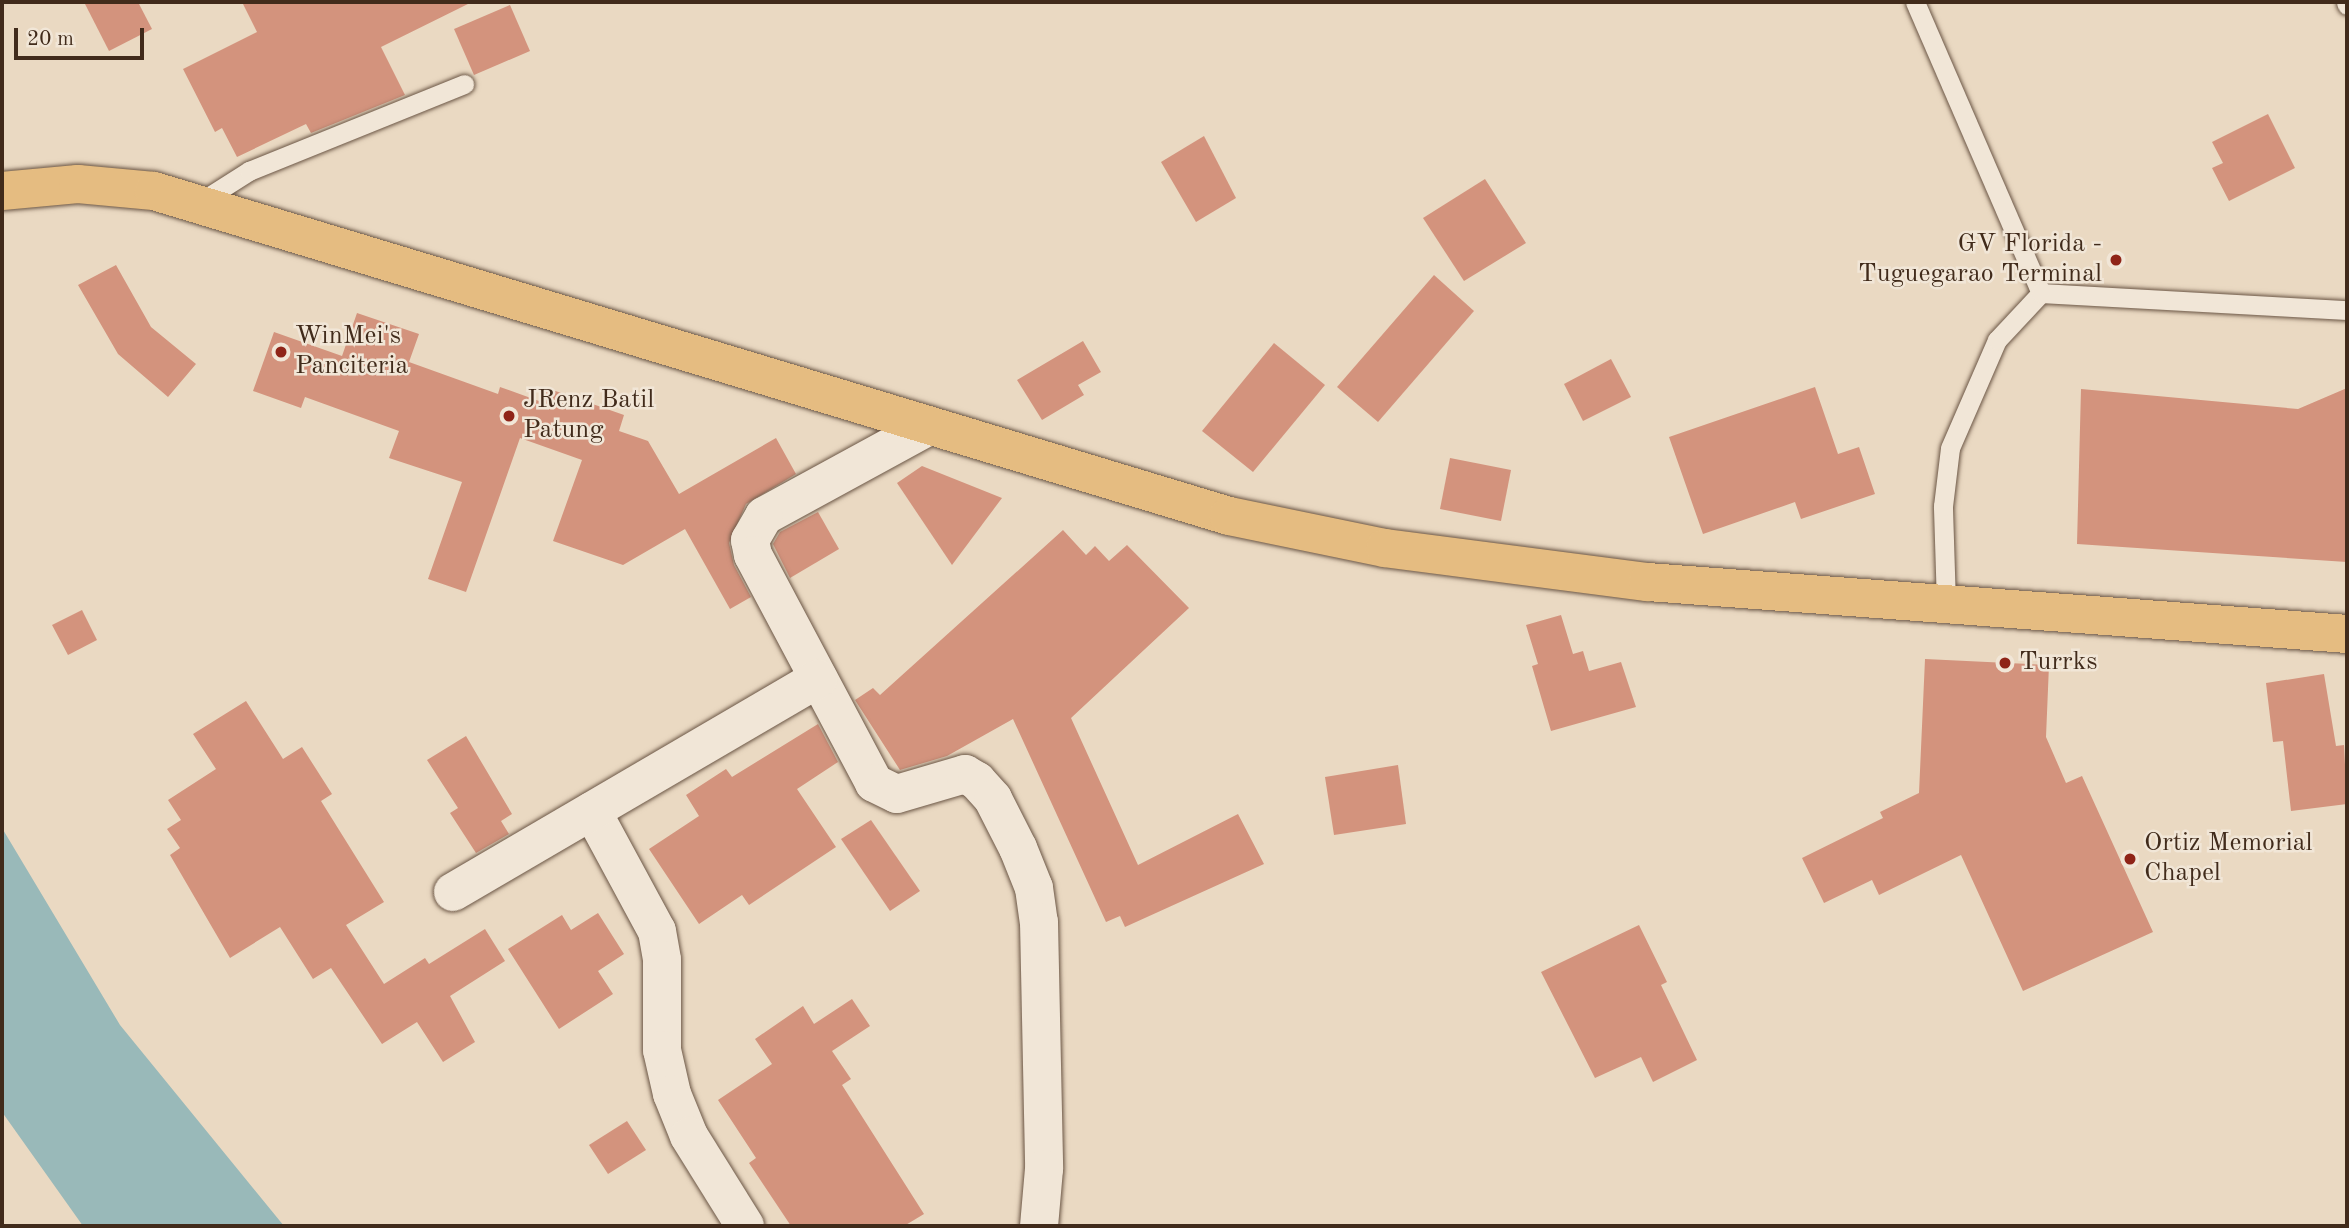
<!DOCTYPE html>
<html>
<head>
<meta charset="utf-8">
<style>
  body { margin:0 }
  #map { position:relative; width:2349px; height:1228px; overflow:hidden; background:#ead9c2; font-family:"Old Standard TT",serif }
  div>[style] { position:absolute }
  .water>* { inset:0; background:#99b9b9 }
  .building>* { inset:0; background:#d3937d }
  .roads { filter:drop-shadow(0 0 2px #6b5645) drop-shadow(0 0 2px #6b5645) }
  .lane>* { height:19px; margin:-9.5px; padding:0 9.5px; transform-origin:9.5px; border-radius:9.5px; background:#f1e6d7 }
  .street>* { height:38px; margin:-19px; padding:0 19px; transform-origin:19px; border-radius:19px; background:#f1e6d7 }
  .highway>* { height:38px; margin:-19px; padding:0 19px; transform-origin:19px; border-radius:19px; background:#e5bc81 }
  .dots>* { width:19px; height:19px; translate:-50% -50%; box-sizing:border-box; border:4px solid #f1e6d7; border-radius:50% }
  span { translate:-50% -50%; white-space:nowrap; text-align:center; line-height:1.15; -webkit-text-stroke:5px #f1e6d7; paint-order:stroke }
  .poi-label { font-size:26px; color:#412b1b }
  .right { translate:-100% -50%; text-align:right }
  .left { translate:0 -50%; text-align:left }
  .frame { position:absolute; inset:0; border:4px solid #412b1b; pointer-events:none }
  .scale { position:absolute; left:14px; top:28px; width:130px; height:32px; box-sizing:border-box; border:4px solid #412b1b; border-top:0; padding-left:9px; font-size:21px; line-height:24px; white-space:nowrap; color:#412b1b; -webkit-text-stroke:5px #f1e6d7; paint-order:stroke }
</style>
</head>
<body>
<div id="map">
  <div class="water">
    <i style="clip-path:polygon(2px 828px,120px 1025px,284px 1226px,83px 1226px,2px 1112px)"></i>
  </div>
  <div class="building">
    <i style="clip-path:polygon(84px 2px,138px 2px,152px 29px,109px 51px)"></i>
    <i style="clip-path:polygon(242px 2px,472px 2px,381px 47px,405px 95px,311px 133px,306px 124px,237px 157px,222px 128px,215px 132px,183px 69px,257px 32px)"></i>
    <i style="clip-path:polygon(510px 5px,530px 51px,474px 75px,454px 29px)"></i>
    <i style="clip-path:polygon(2268px 114px,2295px 168px,2229px 201px,2212px 168px,2223px 163px,2212px 142px)"></i>
    <i style="clip-path:polygon(1204px 136px,1236px 198px,1196px 222px,1161px 162px)"></i>
    <i style="clip-path:polygon(1485px 179px,1526px 243px,1464px 281px,1423px 218px)"></i>
    <i style="clip-path:polygon(116px 265px,151px 327px,196px 364px,168px 397px,118px 354px,78px 285px)"></i>
    <i style="clip-path:polygon(1434px 275px,1474px 311px,1378px 422px,1337px 387px)"></i>
    <i style="clip-path:polygon(357px 313px,419px 334px,409px 362px,498px 394px,500px 387px,539px 401px,544px 387px,624px 415px,619px 431px,648px 441px,679px 494px,776px 438px,796px 474px,746px 504px,729px 543px,734px 565px,751px 597px,730px 609px,685px 529px,623px 565px,553px 541px,582px 460px,520px 438px,466px 592px,428px 579px,462px 482px,389px 458px,399px 431px,305px 397px,301px 408px,253px 391px,274px 332px,342px 356px)"></i>
    <i style="clip-path:polygon(1083px 341px,1101px 372px,1078px 385px,1084px 395px,1042px 420px,1017px 380px)"></i>
    <i style="clip-path:polygon(1274px 343px,1325px 385px,1253px 472px,1202px 431px)"></i>
    <i style="clip-path:polygon(1611px 359px,1631px 397px,1583px 421px,1564px 384px)"></i>
    <i style="clip-path:polygon(1815px 387px,1838px 454px,1859px 447px,1875px 494px,1801px 519px,1795px 502px,1703px 534px,1669px 437px)"></i>
    <i style="clip-path:polygon(2347px 388px,2347px 562px,2077px 544px,2081px 389px,2298px 409px)"></i>
    <i style="clip-path:polygon(1450px 458px,1511px 470px,1501px 521px,1440px 509px)"></i>
    <i style="clip-path:polygon(922px 466px,1002px 498px,952px 565px,897px 483px)"></i>
    <i style="clip-path:polygon(818px 512px,839px 549px,790px 578px,773px 544px,780px 532px)"></i>
    <i style="clip-path:polygon(1063px 530px,1086px 555px,1095px 546px,1109px 561px,1127px 545px,1189px 608px,1071px 718px,1138px 865px,1238px 814px,1264px 864px,1125px 927px,1120px 916px,1106px 922px,1013px 719px,947px 756px,900px 770px,855px 700px,873px 688px,880px 695px)"></i>
    <i style="clip-path:polygon(82px 610px,97px 640px,68px 655px,52px 625px)"></i>
    <i style="clip-path:polygon(1561px 615px,1573px 654px,1583px 651px,1589px 671px,1621px 662px,1636px 707px,1551px 731px,1532px 666px,1538px 664px,1526px 625px)"></i>
    <i style="clip-path:polygon(1925px 659px,2049px 665px,2046px 737px,2066px 783px,2082px 776px,2153px 932px,2023px 991px,1961px 855px,1879px 895px,1872px 880px,1824px 903px,1802px 858px,1883px 818px,1880px 812px,1919px 793px)"></i>
    <i style="clip-path:polygon(2324px 674px,2336px 746px,2344px 745px,2347px 804px,2291px 811px,2283px 741px,2273px 742px,2266px 683px)"></i>
    <i style="clip-path:polygon(246px 701px,283px 759px,302px 747px,332px 794px,321px 801px,384px 902px,346px 925px,384px 984px,425px 958px,429px 964px,485px 929px,505px 961px,450px 996px,475px 1042px,443px 1062px,417px 1022px,382px 1044px,331px 968px,313px 979px,280px 927px,230px 958px,170px 855px,180px 848px,167px 829px,181px 820px,168px 800px,216px 769px,193px 734px)"></i>
    <i style="clip-path:polygon(818px 724px,838px 762px,797px 789px,836px 847px,749px 905px,742px 895px,699px 924px,649px 849px,699px 816px,686px 795px,726px 769px,732px 777px)"></i>
    <i style="clip-path:polygon(466px 736px,512px 814px,501px 821px,509px 834px,476px 853px,450px 813px,458px 808px,427px 760px)"></i>
    <i style="clip-path:polygon(1398px 765px,1406px 824px,1334px 835px,1325px 777px)"></i>
    <i style="clip-path:polygon(871px 820px,920px 891px,890px 911px,841px 839px)"></i>
    <i style="clip-path:polygon(598px 913px,624px 954px,598px 971px,613px 994px,559px 1029px,508px 949px,562px 915px,571px 930px)"></i>
    <i style="clip-path:polygon(1639px 925px,1667px 982px,1661px 985px,1697px 1060px,1653px 1082px,1641px 1057px,1595px 1078px,1541px 972px)"></i>
    <i style="clip-path:polygon(852px 999px,870px 1026px,832px 1051px,851px 1079px,842px 1085px,924px 1214px,904px 1226px,791px 1226px,749px 1163px,756px 1158px,718px 1100px,772px 1064px,755px 1039px,803px 1006px,814px 1024px)"></i>
    <i style="clip-path:polygon(627px 1121px,646px 1150px,608px 1174px,589px 1145px)"></i>
  </div>
  <div class="roads">
    <div class="lane">
      <i style="left:1915px;top:2px;width:317px;rotate:66.6deg"></i>
      <i style="left:2346px;top:2px;width:3px;rotate:72deg"></i>
      <i style="left:197px;top:204px;width:62px;rotate:-32.4deg"></i>
      <i style="left:249px;top:171px;width:232px;rotate:-22deg"></i>
      <i style="left:1946px;top:604px;width:98px;rotate:-91.8deg"></i>
      <i style="left:1943px;top:506px;width:58px;rotate:-83.1deg"></i>
      <i style="left:1950px;top:448px;width:118px;rotate:-66.5deg"></i>
      <i style="left:1997px;top:340px;width:64px;rotate:-46.9deg"></i>
      <i style="left:2041px;top:293px;width:306px;rotate:3.2deg"></i>
    </div>
    <div class="street">
      <i style="left:929px;top:426px;width:188px;rotate:151.4deg"></i>
      <i style="left:764px;top:516px;width:28px;rotate:120deg"></i>
      <i style="left:750px;top:540px;width:15px;rotate:79deg"></i>
      <i style="left:753px;top:555px;width:258px;rotate:62deg"></i>
      <i style="left:874px;top:783px;width:25px;rotate:26deg"></i>
      <i style="left:897px;top:794px;width:71px;rotate:-16.4deg"></i>
      <i style="left:965px;top:774px;width:14px;rotate:30deg"></i>
      <i style="left:977px;top:781px;width:24px;rotate:48deg"></i>
      <i style="left:993px;top:799px;width:55px;rotate:63deg"></i>
      <i style="left:1018px;top:848px;width:43px;rotate:68.2deg"></i>
      <i style="left:1034px;top:888px;width:34px;rotate:82deg"></i>
      <i style="left:1039px;top:922px;width:247px;rotate:88.8deg"></i>
      <i style="left:1044px;top:1169px;width:57px;rotate:95deg"></i>
      <i style="left:592px;top:811px;width:136px;rotate:61.6deg"></i>
      <i style="left:657px;top:931px;width:29px;rotate:80deg"></i>
      <i style="left:662px;top:960px;width:90px;rotate:90deg"></i>
      <i style="left:662px;top:1050px;width:45px;rotate:77.2deg"></i>
      <i style="left:672px;top:1094px;width:45px;rotate:68deg"></i>
      <i style="left:689px;top:1136px;width:106px;rotate:58.1deg"></i>
      <i style="left:453px;top:892px;width:423px;rotate:-30.3deg"></i>
    </div>
    <div class="highway">
      <i style="left:2px;top:191px;width:76px;rotate:-5.3deg"></i>
      <i style="left:78px;top:184px;width:76px;rotate:5.3deg"></i>
      <i style="left:154px;top:191px;width:1123px;rotate:16.82deg"></i>
      <i style="left:1229px;top:516px;width:159px;rotate:11.6deg"></i>
      <i style="left:1385px;top:548px;width:265px;rotate:7.4deg"></i>
      <i style="left:1648px;top:582px;width:701px;rotate:4.25deg"></i>
    </div>
  </div>
  <div class="dots">
    <i style="left:2116px;top:260px;background:#8f2418"></i>
    <i style="left:281px;top:352px;background:#8f2418"></i>
    <i style="left:509px;top:416px;background:#8f2418"></i>
    <i style="left:2005px;top:663px;background:#8f2418"></i>
    <i style="left:2130px;top:859px;background:#8f2418"></i>
  </div>
  <div class="poi-label">
    <span class="right" style="left:2102px;top:260px">GV Florida -<br>Tuguegarao Terminal</span>
    <span class="left" style="left:295px;top:352px">WinMei's<br>Panciteria</span>
    <span class="left" style="left:523px;top:416px">JRenz Batil<br>Patung</span>
    <span class="left" style="left:2019px;top:663px">Turrks</span>
    <span class="left" style="left:2144px;top:859px">Ortiz Memorial<br>Chapel</span>
  </div>
  <div class="frame"></div>
  <div class="scale">20 m</div>
</div>
</body>
</html>
